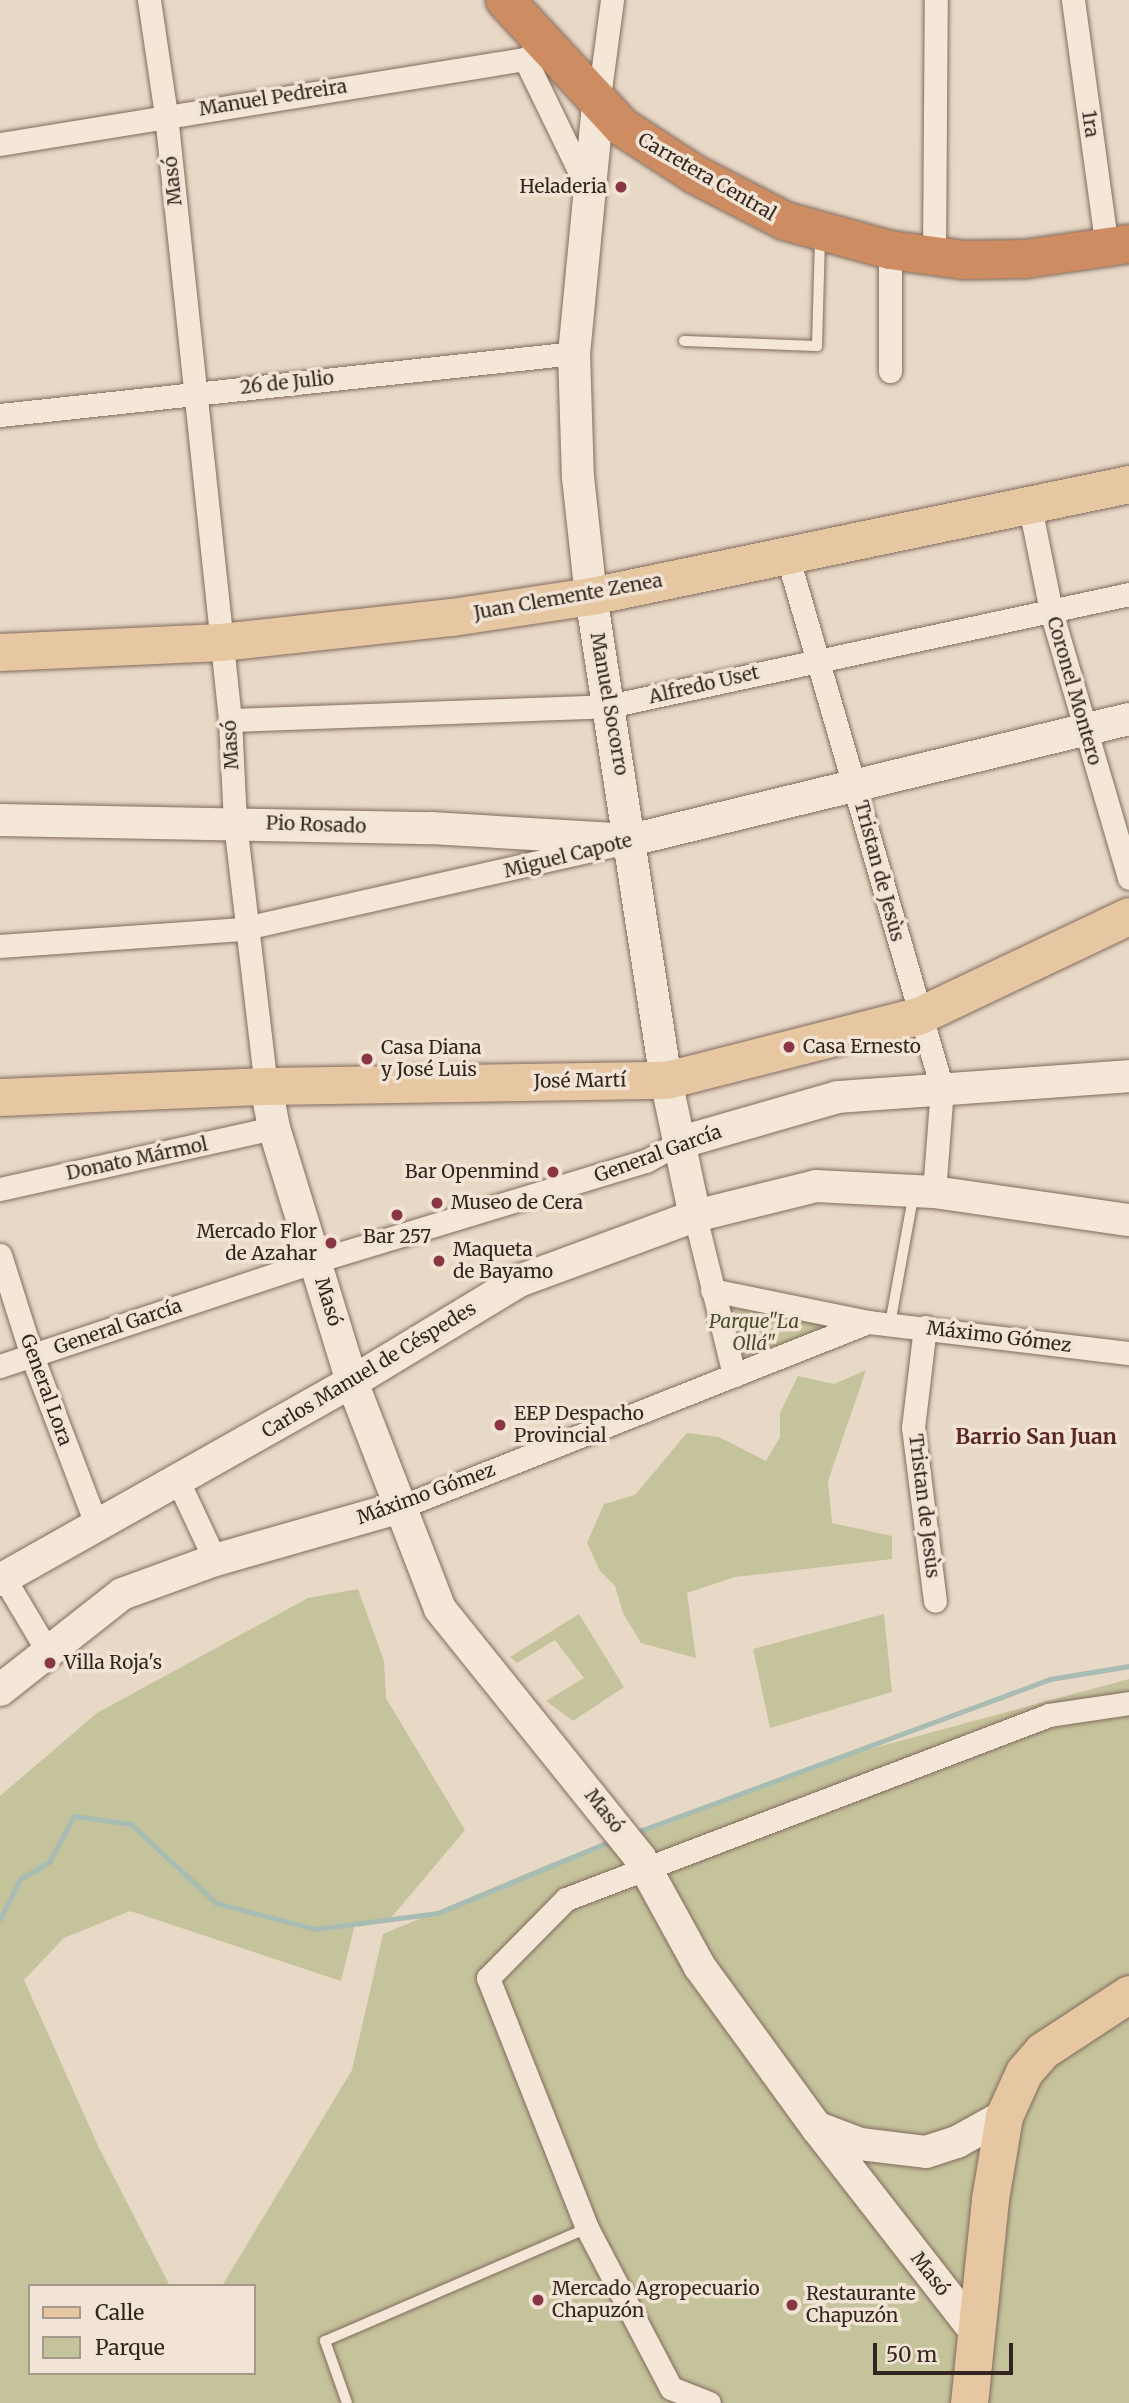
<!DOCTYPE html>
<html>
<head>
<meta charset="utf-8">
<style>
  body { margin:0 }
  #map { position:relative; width:1129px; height:2403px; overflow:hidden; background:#e8d8c6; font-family:Merriweather,serif }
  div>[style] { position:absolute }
  .green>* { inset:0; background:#c5c39b }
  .stream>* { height:5px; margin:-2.5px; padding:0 2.5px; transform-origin:2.5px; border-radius:2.5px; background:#a7bcb2 }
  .roads { filter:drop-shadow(0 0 2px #816b5e) drop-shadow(0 0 2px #816b5e) }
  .lane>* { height:10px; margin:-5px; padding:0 5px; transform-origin:5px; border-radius:5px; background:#f4e7d8 }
  .street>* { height:23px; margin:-11.5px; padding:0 11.5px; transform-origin:11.5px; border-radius:11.5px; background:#f4e7d8 }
  .secondary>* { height:32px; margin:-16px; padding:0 16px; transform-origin:16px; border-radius:16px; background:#f4e7d8 }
  .primary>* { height:37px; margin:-18.5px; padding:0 18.5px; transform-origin:18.5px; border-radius:18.5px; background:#e7c6a2 }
  .highway>* { height:38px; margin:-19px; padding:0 19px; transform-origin:19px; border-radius:19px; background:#cd8c61 }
  .dots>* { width:19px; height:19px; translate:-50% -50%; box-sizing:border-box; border:4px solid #f1e4d4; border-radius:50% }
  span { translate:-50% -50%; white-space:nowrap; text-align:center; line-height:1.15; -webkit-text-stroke:7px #f1e4d4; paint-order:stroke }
  .street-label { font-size:19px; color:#332620 }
  .poi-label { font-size:19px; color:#332620 }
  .right { translate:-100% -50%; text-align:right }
  .left { translate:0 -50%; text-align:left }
  .park-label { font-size:19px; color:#4a4d29; font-style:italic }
  .neighbourhood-label { font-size:21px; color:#5b2725; font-weight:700 }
  .legend { position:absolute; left:28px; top:2284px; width:228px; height:91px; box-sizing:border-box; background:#f1e4d4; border:2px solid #a5988c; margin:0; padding:9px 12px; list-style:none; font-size:21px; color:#332620 }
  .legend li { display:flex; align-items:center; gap:14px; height:35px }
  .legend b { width:35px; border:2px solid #a5988c }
  .scale { position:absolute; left:873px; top:2343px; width:140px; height:32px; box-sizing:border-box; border:4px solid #332620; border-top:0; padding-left:9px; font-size:21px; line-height:24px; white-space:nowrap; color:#332620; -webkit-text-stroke:5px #f1e4d4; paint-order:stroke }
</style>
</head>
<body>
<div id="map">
  <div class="green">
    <i style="clip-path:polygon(726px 1307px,838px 1323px,737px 1364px)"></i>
    <i style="clip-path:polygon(866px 1370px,828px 1481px,832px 1523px,892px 1536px,892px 1559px,735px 1577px,687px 1593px,696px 1658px,641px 1643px,623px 1613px,615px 1586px,600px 1571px,587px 1543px,604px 1504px,635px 1495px,687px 1433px,719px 1437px,766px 1461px,780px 1437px,780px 1413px,798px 1376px,834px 1384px)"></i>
    <i style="clip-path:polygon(358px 1589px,384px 1661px,386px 1698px,465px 1830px,390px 1919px,355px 1924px,341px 1981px,130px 1911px,64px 1938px,24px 1980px,99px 2148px,170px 2286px,30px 2286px,30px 2373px,254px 2373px,254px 2286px,222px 2286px,352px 2070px,383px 1934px,554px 1862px,829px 1760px,1129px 1679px,1129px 2403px,0 2403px,0 1796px,97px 1713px,308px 1598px)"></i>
    <i style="clip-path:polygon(579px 1614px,624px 1687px,573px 1721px,546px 1701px,584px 1678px,555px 1640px,517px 1663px,510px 1657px)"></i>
    <i style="clip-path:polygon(884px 1614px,892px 1692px,770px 1728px,753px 1649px)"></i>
  </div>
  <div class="stream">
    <i style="left:634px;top:1833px;width:444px;rotate:-20.3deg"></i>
    <i style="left:1050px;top:1679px;width:80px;rotate:-9.3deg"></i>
    <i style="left:0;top:1919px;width:45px;rotate:-63.4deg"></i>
    <i style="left:20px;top:1879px;width:34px;rotate:-30deg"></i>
    <i style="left:49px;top:1862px;width:52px;rotate:-61.5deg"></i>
    <i style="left:74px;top:1816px;width:58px;rotate:8deg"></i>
    <i style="left:131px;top:1824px;width:116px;rotate:42.9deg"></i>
    <i style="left:216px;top:1903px;width:102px;rotate:14.7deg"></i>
    <i style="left:315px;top:1929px;width:124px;rotate:-7.4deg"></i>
    <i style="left:438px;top:1913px;width:187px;rotate:-22.6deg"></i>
  </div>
  <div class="roads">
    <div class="lane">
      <i style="left:684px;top:341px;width:133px;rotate:2.2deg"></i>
      <i style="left:817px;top:346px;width:110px;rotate:-88.4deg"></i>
      <i style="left:890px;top:1324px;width:134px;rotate:-79.7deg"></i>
      <i style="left:347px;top:2403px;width:66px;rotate:-109.5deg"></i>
      <i style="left:325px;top:2341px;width:285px;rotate:-23.3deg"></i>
    </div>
    <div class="street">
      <i style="left:149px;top:0;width:116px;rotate:81.6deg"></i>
      <i style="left:166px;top:115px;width:608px;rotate:83.96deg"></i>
      <i style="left:230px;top:720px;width:103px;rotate:87.2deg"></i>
      <i style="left:235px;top:823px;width:265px;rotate:83.3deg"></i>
      <i style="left:1073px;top:0;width:251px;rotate:82.2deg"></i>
      <i style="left:525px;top:59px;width:147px;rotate:64.1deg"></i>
      <i style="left:598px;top:105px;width:106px;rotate:-82.4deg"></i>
      <i style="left:0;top:144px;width:532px;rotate:-9.2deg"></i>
      <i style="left:525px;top:59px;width:23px;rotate:-38deg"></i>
      <i style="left:934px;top:256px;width:256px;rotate:-89.6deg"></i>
      <i style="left:890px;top:371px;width:121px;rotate:-90deg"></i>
      <i style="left:0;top:415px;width:577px;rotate:-6.16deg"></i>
      <i style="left:1029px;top:502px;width:111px;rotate:78.6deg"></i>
      <i style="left:1051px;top:611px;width:278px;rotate:73.7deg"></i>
      <i style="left:787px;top:555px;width:555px;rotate:73.79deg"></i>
      <i style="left:942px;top:1088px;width:104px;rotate:94.4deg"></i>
      <i style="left:230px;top:720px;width:379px;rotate:-2.1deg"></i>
      <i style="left:609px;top:706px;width:532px;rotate:-12.15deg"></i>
      <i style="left:0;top:946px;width:242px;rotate:-4deg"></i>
      <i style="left:241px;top:929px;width:383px;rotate:-12.7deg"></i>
      <i style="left:0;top:1189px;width:281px;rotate:-12.6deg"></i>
      <i style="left:695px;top:1216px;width:164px;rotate:76.2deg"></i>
      <i style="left:0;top:1255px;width:106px;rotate:72.4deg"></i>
      <i style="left:32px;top:1356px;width:180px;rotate:69.1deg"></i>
      <i style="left:712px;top:1290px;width:159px;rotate:11.6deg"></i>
      <i style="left:868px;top:1322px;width:263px;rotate:6.8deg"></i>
      <i style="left:925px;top:1327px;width:101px;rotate:96.8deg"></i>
      <i style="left:913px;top:1427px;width:175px;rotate:82.8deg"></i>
      <i style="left:0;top:1366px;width:333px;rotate:-18.4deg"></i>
      <i style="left:316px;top:1261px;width:345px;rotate:-16.9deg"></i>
      <i style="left:646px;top:1161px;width:37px;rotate:-29deg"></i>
      <i style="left:178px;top:1481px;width:87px;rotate:64.9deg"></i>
      <i style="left:398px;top:1508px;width:505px;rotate:-21.59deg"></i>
      <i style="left:4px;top:1578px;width:84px;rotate:59.2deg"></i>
      <i style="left:709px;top:2403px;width:41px;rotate:-158.5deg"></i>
      <i style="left:671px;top:2388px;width:181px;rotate:-117.7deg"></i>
      <i style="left:587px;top:2228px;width:269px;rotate:-111.6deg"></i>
      <i style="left:488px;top:1978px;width:111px;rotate:-45.4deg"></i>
      <i style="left:566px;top:1899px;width:517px;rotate:-20.85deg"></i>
      <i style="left:1049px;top:1715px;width:81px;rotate:-8.5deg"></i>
    </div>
    <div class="secondary">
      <i style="left:598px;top:105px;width:249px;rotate:95.5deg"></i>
      <i style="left:574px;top:353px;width:124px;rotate:88.2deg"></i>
      <i style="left:578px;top:477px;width:120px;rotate:83.8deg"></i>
      <i style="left:591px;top:596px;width:490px;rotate:81.2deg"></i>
      <i style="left:666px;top:1080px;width:139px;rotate:78deg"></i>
      <i style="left:0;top:820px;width:431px;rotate:1.1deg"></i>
      <i style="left:431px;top:828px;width:200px;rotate:3.4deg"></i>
      <i style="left:631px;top:840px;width:512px;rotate:-13.66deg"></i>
      <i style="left:266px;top:1086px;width:43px;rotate:79.2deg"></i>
      <i style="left:274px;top:1128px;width:266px;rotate:72.9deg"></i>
      <i style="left:352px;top:1382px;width:243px;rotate:68.8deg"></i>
      <i style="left:440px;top:1609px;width:319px;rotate:51.2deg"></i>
      <i style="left:640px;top:1858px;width:124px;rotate:61.2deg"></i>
      <i style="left:700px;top:1967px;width:199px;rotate:54deg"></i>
      <i style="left:817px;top:2128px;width:262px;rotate:52.1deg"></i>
      <i style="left:678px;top:1143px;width:166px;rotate:-16deg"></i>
      <i style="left:838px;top:1097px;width:292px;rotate:-4.1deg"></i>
      <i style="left:0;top:1580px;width:404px;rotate:-29.4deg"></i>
      <i style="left:352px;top:1382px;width:195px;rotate:-31.2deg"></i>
      <i style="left:519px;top:1281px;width:188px;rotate:-20.3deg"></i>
      <i style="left:695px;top:1216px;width:125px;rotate:-13.9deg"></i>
      <i style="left:816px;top:1186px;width:118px;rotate:2.9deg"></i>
      <i style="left:934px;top:1192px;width:197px;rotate:8.2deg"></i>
      <i style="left:0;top:1690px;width:155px;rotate:-38.2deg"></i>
      <i style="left:122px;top:1594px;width:99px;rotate:-20.1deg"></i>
      <i style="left:215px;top:1560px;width:190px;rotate:-15.9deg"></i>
      <i style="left:818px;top:2128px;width:45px;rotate:20.9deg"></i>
      <i style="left:860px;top:2144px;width:66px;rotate:6.9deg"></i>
      <i style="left:926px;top:2152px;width:33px;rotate:-18deg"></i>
      <i style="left:957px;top:2142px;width:54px;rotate:-29deg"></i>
    </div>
    <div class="primary">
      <i style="left:0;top:652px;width:221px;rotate:-2.6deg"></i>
      <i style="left:221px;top:642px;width:232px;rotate:-6.2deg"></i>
      <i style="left:452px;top:617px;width:141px;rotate:-8.6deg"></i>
      <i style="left:591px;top:596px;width:550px;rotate:-11.76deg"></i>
      <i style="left:0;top:1097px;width:266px;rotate:-2.4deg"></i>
      <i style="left:266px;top:1086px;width:400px;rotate:-0.9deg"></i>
      <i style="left:666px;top:1080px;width:260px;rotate:-14.3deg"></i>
      <i style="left:918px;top:1016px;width:233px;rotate:-25.4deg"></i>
      <i style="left:969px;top:2403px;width:205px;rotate:-84.1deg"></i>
      <i style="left:990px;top:2199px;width:84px;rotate:-80.4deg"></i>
      <i style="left:1004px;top:2116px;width:48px;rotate:-65.6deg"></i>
      <i style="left:1024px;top:2072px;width:28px;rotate:-49deg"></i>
      <i style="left:1042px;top:2051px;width:104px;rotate:-33.2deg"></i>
    </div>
    <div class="highway">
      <i style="left:505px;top:0;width:173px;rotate:47.3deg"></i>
      <i style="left:622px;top:127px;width:88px;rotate:33deg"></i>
      <i style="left:696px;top:175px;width:100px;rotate:27.3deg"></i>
      <i style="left:785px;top:221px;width:109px;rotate:15.4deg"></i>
      <i style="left:890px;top:250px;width:75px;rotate:7.7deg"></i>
      <i style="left:964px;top:260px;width:61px;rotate:-0.9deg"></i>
      <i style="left:1025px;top:259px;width:105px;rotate:-8.2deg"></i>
    </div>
  </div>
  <div class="dots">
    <i style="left:621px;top:187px;background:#893544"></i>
    <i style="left:789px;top:1047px;background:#893544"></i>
    <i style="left:367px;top:1059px;background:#893544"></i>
    <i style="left:553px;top:1172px;background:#893544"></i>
    <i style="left:437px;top:1203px;background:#893544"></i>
    <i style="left:397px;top:1215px;background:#893544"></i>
    <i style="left:331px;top:1243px;background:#893544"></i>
    <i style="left:439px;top:1261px;background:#893544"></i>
    <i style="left:500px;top:1425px;background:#893544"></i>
    <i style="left:50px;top:1663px;background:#893544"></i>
    <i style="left:538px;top:2300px;background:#893544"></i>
    <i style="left:792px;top:2305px;background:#893544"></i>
  </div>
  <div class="street-label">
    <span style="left:273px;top:98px;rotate:-9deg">Manuel Pedreira</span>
    <span style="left:1090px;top:124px;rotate:82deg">1ra</span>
    <span style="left:707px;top:177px;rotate:30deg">Carretera Central</span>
    <span style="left:173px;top:181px;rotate:-96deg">Masó</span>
    <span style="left:287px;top:383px;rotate:-6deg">26 de Julio</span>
    <span style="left:568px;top:597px;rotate:-10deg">Juan Clemente Zenea</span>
    <span style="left:704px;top:685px;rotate:-13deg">Alfredo Uset</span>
    <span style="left:1074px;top:691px;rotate:74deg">Coronel Montero</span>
    <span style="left:609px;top:704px;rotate:80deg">Manuel Socorro</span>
    <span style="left:231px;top:745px;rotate:-93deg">Masó</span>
    <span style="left:316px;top:825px;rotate:2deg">Pio Rosado</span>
    <span style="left:568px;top:856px;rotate:-14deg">Miguel Capote</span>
    <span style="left:879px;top:871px;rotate:75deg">Tristan de Jesùs</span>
    <span style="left:580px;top:1081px;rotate:-1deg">José Martí</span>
    <span style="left:658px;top:1154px;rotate:-20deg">General García</span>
    <span style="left:137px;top:1159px;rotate:-12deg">Donato Mármol</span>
    <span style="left:328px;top:1302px;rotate:73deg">Masó</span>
    <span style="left:118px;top:1327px;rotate:-19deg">General García</span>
    <span style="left:999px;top:1337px;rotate:7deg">Máximo Gómez</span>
    <span style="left:369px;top:1370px;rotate:-31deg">Carlos Manuel de Céspedes</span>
    <span style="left:46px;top:1390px;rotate:70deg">General Lora</span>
    <span style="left:426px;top:1494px;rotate:-20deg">Máximo Gómez</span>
    <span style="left:924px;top:1506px;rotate:83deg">Tristan de Jesùs</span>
    <span style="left:604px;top:1811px;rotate:52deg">Masó</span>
    <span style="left:930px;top:2274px;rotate:52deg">Masó</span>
  </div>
  <div class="poi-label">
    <span class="right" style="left:607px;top:187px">Heladeria</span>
    <span class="left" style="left:803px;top:1047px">Casa Ernesto</span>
    <span class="left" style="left:381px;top:1059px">Casa Diana<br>y José Luis</span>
    <span class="right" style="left:539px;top:1172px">Bar Openmind</span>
    <span class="left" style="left:451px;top:1203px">Museo de Cera</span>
    <span class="right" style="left:317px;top:1243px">Mercado Flor<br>de Azahar</span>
    <span style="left:397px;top:1237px">Bar 257</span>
    <span class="left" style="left:453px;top:1261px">Maqueta<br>de Bayamo</span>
    <span class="left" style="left:514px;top:1425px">EEP Despacho<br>Provincial</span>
    <span class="left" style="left:64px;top:1663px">Villa Roja's</span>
    <span class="left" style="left:552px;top:2300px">Mercado Agropecuario<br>Chapuzón</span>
    <span class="left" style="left:806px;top:2305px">Restaurante<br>Chapuzón</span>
  </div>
  <div class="park-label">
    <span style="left:754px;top:1333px">Parque"La<br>Ollá"</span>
  </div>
  <div class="neighbourhood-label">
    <span style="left:1036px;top:1437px">Barrio San Juan</span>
  </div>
  <ul class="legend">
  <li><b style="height:9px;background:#e7c6a2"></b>Calle</li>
  <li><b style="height:19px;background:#c5c39b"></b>Parque</li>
  </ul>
  <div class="scale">50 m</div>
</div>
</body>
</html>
